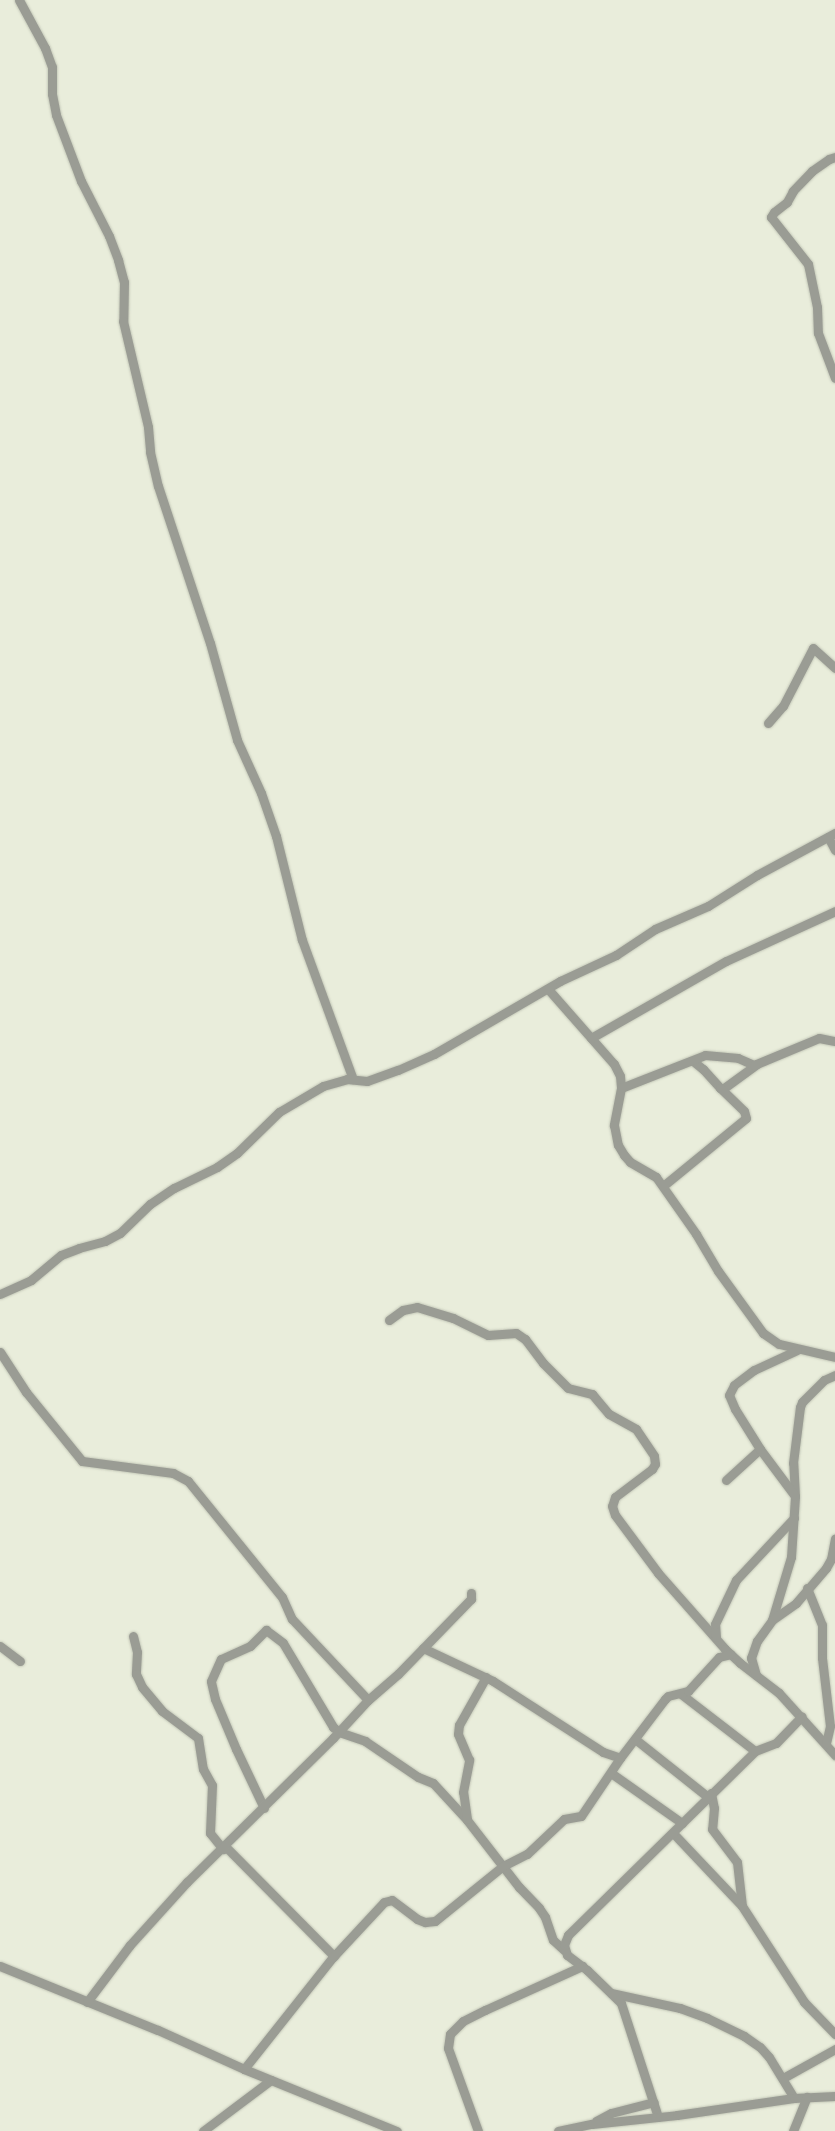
<!DOCTYPE html>
<html>
<head>
<meta charset="utf-8">
<style>
  body { margin:0 }
  #map { position:relative; width:835px; height:2131px; overflow:hidden; background:#e9eddb; font-family:Commissioner,sans-serif }
  div>[style] { position:absolute }
  .roads { filter:drop-shadow(0 0 1px #c4c8b8) drop-shadow(0 0 1px #c4c8b8) }
  .minor>* { height:9px; margin:-4.5px; padding:0 4.5px; transform-origin:4.5px; border-radius:4.5px; background:#9a9c94 }
  span { translate:-50% -50%; white-space:nowrap; text-align:center; line-height:1.15; -webkit-text-stroke:5px #f6fbe9; paint-order:stroke }
</style>
</head>
<body>
<div id="map">
  <div class="roads">
    <div class="minor">
      <i style="left:19px;top:0;width:55px;rotate:61.6deg"></i>
      <i style="left:45px;top:48px;width:20px;rotate:70deg"></i>
      <i style="left:52px;top:67px;width:27px;rotate:90deg"></i>
      <i style="left:52px;top:94px;width:21px;rotate:79deg"></i>
      <i style="left:56px;top:115px;width:71px;rotate:69.3deg"></i>
      <i style="left:81px;top:181px;width:62px;rotate:63deg"></i>
      <i style="left:109px;top:236px;width:26px;rotate:69deg"></i>
      <i style="left:118px;top:260px;width:23px;rotate:75deg"></i>
      <i style="left:124px;top:282px;width:39px;rotate:91deg"></i>
      <i style="left:123px;top:321px;width:109px;rotate:76.7deg"></i>
      <i style="left:148px;top:427px;width:25px;rotate:85deg"></i>
      <i style="left:150px;top:452px;width:35px;rotate:77deg"></i>
      <i style="left:158px;top:486px;width:165px;rotate:71.7deg"></i>
      <i style="left:210px;top:643px;width:101px;rotate:74.4deg"></i>
      <i style="left:237px;top:740px;width:58px;rotate:65.6deg"></i>
      <i style="left:261px;top:793px;width:46px;rotate:70.8deg"></i>
      <i style="left:276px;top:836px;width:107px;rotate:76deg"></i>
      <i style="left:302px;top:940px;width:148px;rotate:69.9deg"></i>
      <i style="left:835px;top:157px;width:6px;rotate:162deg"></i>
      <i style="left:829px;top:159px;width:21px;rotate:145deg"></i>
      <i style="left:812px;top:171px;width:28px;rotate:134deg"></i>
      <i style="left:793px;top:191px;width:13px;rotate:119deg"></i>
      <i style="left:787px;top:202px;width:16px;rotate:142deg"></i>
      <i style="left:774px;top:212px;width:6px;rotate:121deg"></i>
      <i style="left:771px;top:217px;width:60px;rotate:51.8deg"></i>
      <i style="left:808px;top:264px;width:44px;rotate:78.2deg"></i>
      <i style="left:817px;top:307px;width:26px;rotate:88deg"></i>
      <i style="left:818px;top:333px;width:48px;rotate:69.3deg"></i>
      <i style="left:768px;top:723px;width:23px;rotate:-49deg"></i>
      <i style="left:783px;top:706px;width:65px;rotate:-62.7deg"></i>
      <i style="left:813px;top:648px;width:30px;rotate:42deg"></i>
      <i style="left:828px;top:837px;width:15px;rotate:62deg"></i>
      <i style="left:548px;top:989px;width:100px;rotate:48.7deg"></i>
      <i style="left:614px;top:1064px;width:13px;rotate:63deg"></i>
      <i style="left:620px;top:1076px;width:12px;rotate:85deg"></i>
      <i style="left:621px;top:1088px;width:38px;rotate:101deg"></i>
      <i style="left:614px;top:1125px;width:20px;rotate:79deg"></i>
      <i style="left:618px;top:1145px;width:12px;rotate:59deg"></i>
      <i style="left:624px;top:1155px;width:9px;rotate:49deg"></i>
      <i style="left:630px;top:1162px;width:30px;rotate:30deg"></i>
      <i style="left:656px;top:1177px;width:70px;rotate:54.9deg"></i>
      <i style="left:696px;top:1234px;width:43px;rotate:59.3deg"></i>
      <i style="left:718px;top:1271px;width:77px;rotate:54deg"></i>
      <i style="left:763px;top:1333px;width:19px;rotate:35deg"></i>
      <i style="left:779px;top:1344px;width:57px;rotate:13.1deg"></i>
      <i style="left:591px;top:1038px;width:155px;rotate:-29.7deg"></i>
      <i style="left:726px;top:961px;width:120px;rotate:-24.6deg"></i>
      <i style="left:693px;top:1061px;width:13px;rotate:39deg"></i>
      <i style="left:703px;top:1069px;width:25px;rotate:48deg"></i>
      <i style="left:720px;top:1088px;width:4px"></i>
      <i style="left:724px;top:1088px;width:41px;rotate:-36deg"></i>
      <i style="left:621px;top:1088px;width:90px;rotate:-21.4deg"></i>
      <i style="left:705px;top:1055px;width:33px;rotate:5deg"></i>
      <i style="left:738px;top:1058px;width:17px;rotate:24deg"></i>
      <i style="left:754px;top:1065px;width:70px;rotate:-22.6deg"></i>
      <i style="left:819px;top:1038px;width:16px;rotate:11deg"></i>
      <i style="left:663px;top:1186px;width:107px;rotate:-39.3deg"></i>
      <i style="left:746px;top:1118px;width:7px;rotate:-106deg"></i>
      <i style="left:744px;top:1111px;width:33px;rotate:-136deg"></i>
      <i style="left:0;top:1294px;width:34px;rotate:-24deg"></i>
      <i style="left:31px;top:1280px;width:39px;rotate:-40deg"></i>
      <i style="left:61px;top:1255px;width:19px;rotate:-21deg"></i>
      <i style="left:79px;top:1248px;width:27px;rotate:-15deg"></i>
      <i style="left:105px;top:1241px;width:17px;rotate:-28deg"></i>
      <i style="left:120px;top:1233px;width:42px;rotate:-44deg"></i>
      <i style="left:150px;top:1204px;width:29px;rotate:-34deg"></i>
      <i style="left:174px;top:1188px;width:48px;rotate:-26deg"></i>
      <i style="left:217px;top:1167px;width:24px;rotate:-35deg"></i>
      <i style="left:237px;top:1153px;width:59px;rotate:-44.3deg"></i>
      <i style="left:279px;top:1112px;width:51px;rotate:-30.6deg"></i>
      <i style="left:323px;top:1086px;width:25px;rotate:-16deg"></i>
      <i style="left:347px;top:1079px;width:20px;rotate:6deg"></i>
      <i style="left:367px;top:1081px;width:33px;rotate:-20deg"></i>
      <i style="left:398px;top:1070px;width:39px;rotate:-24deg"></i>
      <i style="left:434px;top:1054px;width:146px;rotate:-30.1deg"></i>
      <i style="left:560px;top:981px;width:62px;rotate:-24.9deg"></i>
      <i style="left:616px;top:955px;width:47px;rotate:-33.7deg"></i>
      <i style="left:655px;top:929px;width:58px;rotate:-23.5deg"></i>
      <i style="left:708px;top:906px;width:58px;rotate:-32.3deg"></i>
      <i style="left:757px;top:875px;width:89px;rotate:-28.3deg"></i>
      <i style="left:389px;top:1320px;width:17px;rotate:-36deg"></i>
      <i style="left:403px;top:1310px;width:14px;rotate:-12deg"></i>
      <i style="left:417px;top:1307px;width:38px;rotate:17deg"></i>
      <i style="left:453px;top:1318px;width:39px;rotate:26deg"></i>
      <i style="left:488px;top:1335px;width:28px;rotate:-4deg"></i>
      <i style="left:516px;top:1333px;width:11px;rotate:34deg"></i>
      <i style="left:525px;top:1339px;width:30px;rotate:53deg"></i>
      <i style="left:543px;top:1363px;width:35px;rotate:45deg"></i>
      <i style="left:568px;top:1388px;width:25px;rotate:14deg"></i>
      <i style="left:592px;top:1394px;width:26px;rotate:50deg"></i>
      <i style="left:609px;top:1414px;width:31px;rotate:29deg"></i>
      <i style="left:636px;top:1429px;width:32px;rotate:56deg"></i>
      <i style="left:654px;top:1456px;width:8px;rotate:83deg"></i>
      <i style="left:655px;top:1464px;width:6px;rotate:121deg"></i>
      <i style="left:652px;top:1469px;width:46px;rotate:142.9deg"></i>
      <i style="left:615px;top:1497px;width:9px;rotate:108deg"></i>
      <i style="left:612px;top:1506px;width:9px;rotate:72deg"></i>
      <i style="left:615px;top:1515px;width:72px;rotate:53.4deg"></i>
      <i style="left:658px;top:1573px;width:101px;rotate:48.6deg"></i>
      <i style="left:725px;top:1649px;width:21px;rotate:43deg"></i>
      <i style="left:740px;top:1663px;width:49px;rotate:37.6deg"></i>
      <i style="left:779px;top:1693px;width:84px;rotate:47.9deg"></i>
      <i style="left:0;top:1352px;width:48px;rotate:57deg"></i>
      <i style="left:26px;top:1392px;width:89px;rotate:50.9deg"></i>
      <i style="left:82px;top:1461px;width:92px;rotate:7.5deg"></i>
      <i style="left:173px;top:1473px;width:17px;rotate:28deg"></i>
      <i style="left:188px;top:1481px;width:149px;rotate:51deg"></i>
      <i style="left:282px;top:1597px;width:24px;rotate:66deg"></i>
      <i style="left:292px;top:1619px;width:111px;rotate:46.8deg"></i>
      <i style="left:726px;top:1480px;width:46px;rotate:-42.4deg"></i>
      <i style="left:795px;top:1496px;width:33px;rotate:-93deg"></i>
      <i style="left:793px;top:1463px;width:56px;rotate:-82.9deg"></i>
      <i style="left:800px;top:1407px;width:5px;rotate:-68deg"></i>
      <i style="left:802px;top:1402px;width:31px;rotate:-45deg"></i>
      <i style="left:824px;top:1380px;width:12px;rotate:-24deg"></i>
      <i style="left:807px;top:1588px;width:40px;rotate:68deg"></i>
      <i style="left:822px;top:1625px;width:33px;rotate:90deg"></i>
      <i style="left:822px;top:1658px;width:68px;rotate:83.3deg"></i>
      <i style="left:830px;top:1726px;width:18px;rotate:103deg"></i>
      <i style="left:772px;top:1620px;width:66px;rotate:-73.2deg"></i>
      <i style="left:791px;top:1557px;width:61px;rotate:-86.2deg"></i>
      <i style="left:795px;top:1496px;width:59px;rotate:-126.7deg"></i>
      <i style="left:760px;top:1449px;width:47px;rotate:-122deg"></i>
      <i style="left:735px;top:1409px;width:15px;rotate:-113deg"></i>
      <i style="left:729px;top:1395px;width:11px;rotate:-63deg"></i>
      <i style="left:734px;top:1385px;width:25px;rotate:-37deg"></i>
      <i style="left:754px;top:1370px;width:47px;rotate:-24.9deg"></i>
      <i style="left:133px;top:1636px;width:16px;rotate:76deg"></i>
      <i style="left:137px;top:1652px;width:22px;rotate:93deg"></i>
      <i style="left:136px;top:1674px;width:14px;rotate:65deg"></i>
      <i style="left:142px;top:1687px;width:31px;rotate:50deg"></i>
      <i style="left:162px;top:1711px;width:45px;rotate:36.9deg"></i>
      <i style="left:198px;top:1738px;width:31px;rotate:81deg"></i>
      <i style="left:203px;top:1769px;width:18px;rotate:61deg"></i>
      <i style="left:212px;top:1785px;width:48px;rotate:92.4deg"></i>
      <i style="left:210px;top:1833px;width:21px;rotate:51deg"></i>
      <i style="left:716px;top:1637px;width:13px;rotate:-94deg"></i>
      <i style="left:715px;top:1624px;width:49px;rotate:-64.5deg"></i>
      <i style="left:736px;top:1580px;width:85px;rotate:-46.9deg"></i>
      <i style="left:0;top:1646px;width:25px;rotate:37deg"></i>
      <i style="left:423px;top:1648px;width:77px;rotate:25.2deg"></i>
      <i style="left:493px;top:1681px;width:131px;rotate:32.8deg"></i>
      <i style="left:603px;top:1752px;width:18px;rotate:19deg"></i>
      <i style="left:756px;top:1675px;width:18px;rotate:-106deg"></i>
      <i style="left:751px;top:1658px;width:18px;rotate:-71deg"></i>
      <i style="left:757px;top:1641px;width:26px;rotate:-54deg"></i>
      <i style="left:772px;top:1620px;width:29px;rotate:-35deg"></i>
      <i style="left:796px;top:1603px;width:46px;rotate:-49.4deg"></i>
      <i style="left:826px;top:1568px;width:10px;rotate:-61deg"></i>
      <i style="left:831px;top:1559px;width:21px;rotate:-79deg"></i>
      <i style="left:681px;top:1694px;width:93px;rotate:37.6deg"></i>
      <i style="left:635px;top:1739px;width:93px;rotate:38.5deg"></i>
      <i style="left:611px;top:1773px;width:87px;rotate:35.2deg"></i>
      <i style="left:711px;top:1793px;width:15px;rotate:79deg"></i>
      <i style="left:714px;top:1808px;width:21px;rotate:95deg"></i>
      <i style="left:712px;top:1829px;width:41px;rotate:52.9deg"></i>
      <i style="left:737px;top:1862px;width:44px;rotate:83.5deg"></i>
      <i style="left:264px;top:1808px;width:65px;rotate:-115.4deg"></i>
      <i style="left:236px;top:1749px;width:54px;rotate:-112.8deg"></i>
      <i style="left:215px;top:1699px;width:18px;rotate:-103deg"></i>
      <i style="left:211px;top:1681px;width:24px;rotate:-66deg"></i>
      <i style="left:221px;top:1659px;width:32px;rotate:-24deg"></i>
      <i style="left:250px;top:1646px;width:23px;rotate:-45deg"></i>
      <i style="left:266px;top:1630px;width:21px;rotate:37deg"></i>
      <i style="left:283px;top:1643px;width:98px;rotate:59.2deg"></i>
      <i style="left:333px;top:1727px;width:8px;rotate:40deg"></i>
      <i style="left:339px;top:1732px;width:28px;rotate:19deg"></i>
      <i style="left:365px;top:1741px;width:64px;rotate:34.2deg"></i>
      <i style="left:418px;top:1777px;width:16px;rotate:22deg"></i>
      <i style="left:433px;top:1783px;width:50px;rotate:47.4deg"></i>
      <i style="left:467px;top:1820px;width:85px;rotate:52.2deg"></i>
      <i style="left:519px;top:1887px;width:29px;rotate:46deg"></i>
      <i style="left:539px;top:1908px;width:11px;rotate:56deg"></i>
      <i style="left:545px;top:1917px;width:24px;rotate:71deg"></i>
      <i style="left:553px;top:1940px;width:15px;rotate:42deg"></i>
      <i style="left:467px;top:1819px;width:27px;rotate:-98deg"></i>
      <i style="left:463px;top:1792px;width:33px;rotate:-79deg"></i>
      <i style="left:469px;top:1760px;width:28px;rotate:-113deg"></i>
      <i style="left:458px;top:1734px;width:9px;rotate:-84deg"></i>
      <i style="left:459px;top:1725px;width:55px;rotate:-60.6deg"></i>
      <i style="left:673px;top:1833px;width:100px;rotate:46.6deg"></i>
      <i style="left:742px;top:1906px;width:114px;rotate:57.1deg"></i>
      <i style="left:804px;top:2002px;width:45px;rotate:45.9deg"></i>
      <i style="left:225px;top:1846px;width:155px;rotate:45.3deg"></i>
      <i style="left:0;top:1966px;width:170px;rotate:22.1deg"></i>
      <i style="left:158px;top:2030px;width:94px;rotate:24.4deg"></i>
      <i style="left:244px;top:2069px;width:165px;rotate:22.1deg"></i>
      <i style="left:611px;top:1993px;width:71px;rotate:12.3deg"></i>
      <i style="left:680px;top:2008px;width:29px;rotate:20deg"></i>
      <i style="left:707px;top:2018px;width:41px;rotate:25.9deg"></i>
      <i style="left:744px;top:2036px;width:19px;rotate:35deg"></i>
      <i style="left:760px;top:2047px;width:13px;rotate:48deg"></i>
      <i style="left:769px;top:2057px;width:48px;rotate:58.6deg"></i>
      <i style="left:87px;top:2002px;width:71px;rotate:-53deg"></i>
      <i style="left:130px;top:1945px;width:85px;rotate:-47.9deg"></i>
      <i style="left:187px;top:1882px;width:205px;rotate:-44.6deg"></i>
      <i style="left:333px;top:1738px;width:52px;rotate:-47.4deg"></i>
      <i style="left:368px;top:1700px;width:40px;rotate:-41deg"></i>
      <i style="left:398px;top:1674px;width:105px;rotate:-45.8deg"></i>
      <i style="left:471px;top:1599px;width:6px;rotate:-90deg"></i>
      <i style="left:244px;top:2069px;width:142px;rotate:-51.6deg"></i>
      <i style="left:332px;top:1958px;width:76px;rotate:-47.1deg"></i>
      <i style="left:384px;top:1902px;width:8px;rotate:-14deg"></i>
      <i style="left:392px;top:1900px;width:31px;rotate:37deg"></i>
      <i style="left:417px;top:1919px;width:9px;rotate:21deg"></i>
      <i style="left:425px;top:1922px;width:10px;rotate:-6deg"></i>
      <i style="left:435px;top:1921px;width:87px;rotate:-39deg"></i>
      <i style="left:503px;top:1866px;width:27px;rotate:-27deg"></i>
      <i style="left:527px;top:1854px;width:51px;rotate:-43.4deg"></i>
      <i style="left:564px;top:1819px;width:17px;rotate:-10deg"></i>
      <i style="left:581px;top:1816px;width:70px;rotate:-56.1deg"></i>
      <i style="left:620px;top:1758px;width:74px;rotate:-52.7deg"></i>
      <i style="left:665px;top:1699px;width:4px;rotate:-45deg"></i>
      <i style="left:668px;top:1696px;width:21px;rotate:-14deg"></i>
      <i style="left:688px;top:1691px;width:46px;rotate:-47.6deg"></i>
      <i style="left:719px;top:1657px;width:12px;rotate:-14deg"></i>
      <i style="left:783px;top:2078px;width:60px;rotate:-29.1deg"></i>
      <i style="left:658px;top:2117px;width:120px;rotate:-108deg"></i>
      <i style="left:621px;top:2003px;width:47px;rotate:-135.9deg"></i>
      <i style="left:587px;top:1970px;width:25px;rotate:-143deg"></i>
      <i style="left:567px;top:1955px;width:10px;rotate:-107deg"></i>
      <i style="left:564px;top:1945px;width:11px;rotate:-68deg"></i>
      <i style="left:568px;top:1935px;width:262px;rotate:-44.5deg"></i>
      <i style="left:755px;top:1751px;width:22px;rotate:-21deg"></i>
      <i style="left:776px;top:1743px;width:37px;rotate:-46deg"></i>
      <i style="left:596px;top:2121px;width:17px;rotate:-28deg"></i>
      <i style="left:611px;top:2113px;width:44px;rotate:-14.3deg"></i>
      <i style="left:203px;top:2131px;width:85px;rotate:-36.9deg"></i>
      <i style="left:478px;top:2131px;width:88px;rotate:-109.9deg"></i>
      <i style="left:448px;top:2048px;width:14px;rotate:-82deg"></i>
      <i style="left:450px;top:2034px;width:18px;rotate:-45deg"></i>
      <i style="left:463px;top:2021px;width:25px;rotate:-27deg"></i>
      <i style="left:485px;top:2010px;width:107px;rotate:-24.4deg"></i>
      <i style="left:558px;top:2131px;width:35px;rotate:-12deg"></i>
      <i style="left:592px;top:2124px;width:85px;rotate:-6deg"></i>
      <i style="left:677px;top:2115px;width:118px;rotate:-8.3deg"></i>
      <i style="left:794px;top:2098px;width:41px;rotate:-2.8deg"></i>
      <i style="left:793px;top:2131px;width:37px;rotate:-68deg"></i>
    </div>
  </div>
</div>
</body>
</html>
